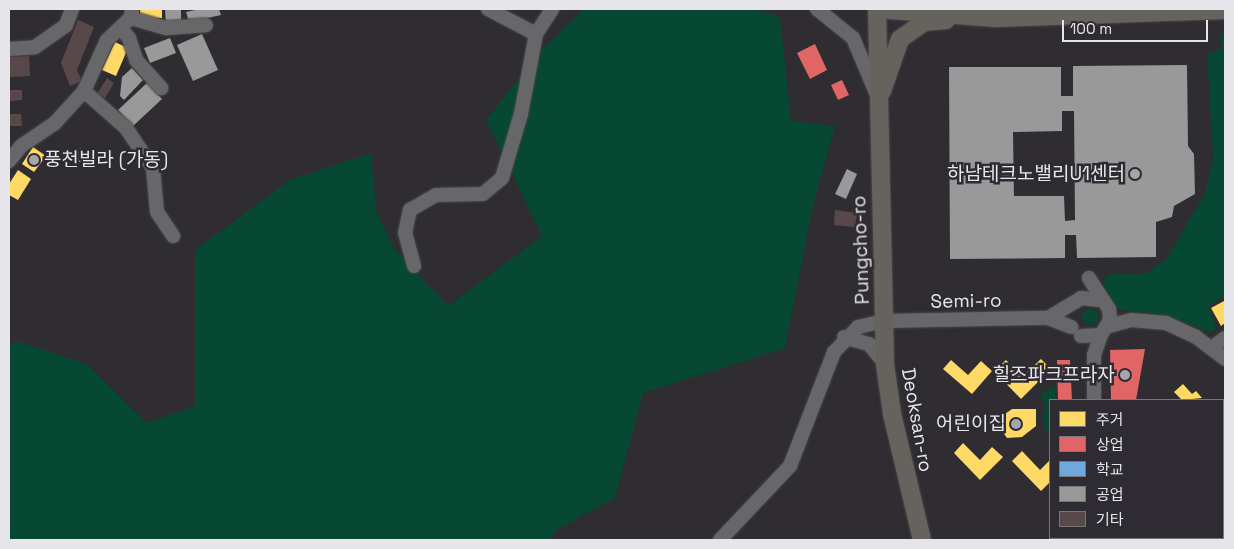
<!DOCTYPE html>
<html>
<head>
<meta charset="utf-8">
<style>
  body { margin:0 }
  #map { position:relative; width:1234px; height:549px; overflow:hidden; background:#2f2d31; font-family:"Space Grotesk","Noto Sans KR",sans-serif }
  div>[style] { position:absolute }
  .green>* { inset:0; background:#064831 }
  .round { border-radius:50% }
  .homes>* { inset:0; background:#ffd966 }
  .shops>* { inset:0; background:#e06666 }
  .schools>* { inset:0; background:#6fa8dc }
  .industry>* { inset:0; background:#999 }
  .building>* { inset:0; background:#59484a }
  .roads { filter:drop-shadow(0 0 1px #49484b) drop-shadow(0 0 1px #49484b) }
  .minor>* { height:14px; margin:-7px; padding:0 7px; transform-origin:7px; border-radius:7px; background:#676769 }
  .major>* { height:18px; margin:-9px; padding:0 9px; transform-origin:9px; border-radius:9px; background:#66635f }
  .dots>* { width:14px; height:14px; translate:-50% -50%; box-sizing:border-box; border:2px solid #2e2c32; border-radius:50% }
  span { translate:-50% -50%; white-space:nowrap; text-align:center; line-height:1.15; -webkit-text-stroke:5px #2e2c32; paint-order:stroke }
  .poi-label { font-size:19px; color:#e6e5e9 }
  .left { translate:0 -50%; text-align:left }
  .right { translate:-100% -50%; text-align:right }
  .street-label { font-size:19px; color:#e6e5e9 }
  .frame { position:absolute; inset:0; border:10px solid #e6e5e9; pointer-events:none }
  .legend { position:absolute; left:1049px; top:399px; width:175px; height:140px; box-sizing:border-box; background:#2e2c32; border:1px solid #78767b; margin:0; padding:6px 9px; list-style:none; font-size:15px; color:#e6e5e9 }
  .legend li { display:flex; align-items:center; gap:10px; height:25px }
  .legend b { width:25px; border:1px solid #78767b }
  .scale { position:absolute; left:1062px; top:20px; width:146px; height:22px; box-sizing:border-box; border:2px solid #e6e5e9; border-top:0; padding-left:6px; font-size:15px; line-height:18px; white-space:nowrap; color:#e6e5e9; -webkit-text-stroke:4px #2e2c32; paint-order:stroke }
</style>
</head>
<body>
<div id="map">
  <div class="green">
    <i style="clip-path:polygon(584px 9px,754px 9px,780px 17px,791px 121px,835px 126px,813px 205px,785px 348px,643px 393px,615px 498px,556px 530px,550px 540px,9px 540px,9px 347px,16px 341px,87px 364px,147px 423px,195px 406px,195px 250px,290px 180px,371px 153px,376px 210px,395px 250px,448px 306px,542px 236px,486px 120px,541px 50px)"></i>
    <i style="clip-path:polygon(1225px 31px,1225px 296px,1208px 306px,1217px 329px,1210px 332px,1163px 314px,1117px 309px,1103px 284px,1108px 274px,1147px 273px,1167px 258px,1205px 193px,1213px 158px,1207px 55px,1221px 48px,1220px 36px)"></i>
    <i class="round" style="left:1082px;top:309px;width:16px;height:16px"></i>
    <i style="clip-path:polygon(1055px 386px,1056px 399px,1050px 400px,1050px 437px,1043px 424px,1045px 407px,1040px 394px)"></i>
  </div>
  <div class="homes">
    <i style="clip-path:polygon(140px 9px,162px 9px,162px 18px,140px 18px)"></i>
    <i style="clip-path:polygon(115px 42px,128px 48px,116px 76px,102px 70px)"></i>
    <i style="clip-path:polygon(33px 147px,46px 156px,34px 172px,22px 164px)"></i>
    <i style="clip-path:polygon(80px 148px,87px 153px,80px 162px,73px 157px)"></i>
    <i style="clip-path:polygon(18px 170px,31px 179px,18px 200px,9px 195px,9px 184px)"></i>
    <i style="clip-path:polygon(1224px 301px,1225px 323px,1221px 326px,1211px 308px)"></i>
    <i style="clip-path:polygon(1041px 359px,1051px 369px,1021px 399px,994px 371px,1006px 360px,1022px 377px)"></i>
    <i style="clip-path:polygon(951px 360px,968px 375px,981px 361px,992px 371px,972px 394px,943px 369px)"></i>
    <i style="clip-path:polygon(1183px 384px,1192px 394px,1196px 391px,1202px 398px,1182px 400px,1174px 392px)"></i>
    <i style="clip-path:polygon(1012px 409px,1036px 409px,1036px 426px,1022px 437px,1007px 438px,995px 421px)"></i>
    <i style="clip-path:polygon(1225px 409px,1225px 438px,1223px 440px,1223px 411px)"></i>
    <i style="clip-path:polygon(963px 443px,980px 460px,992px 447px,1003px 457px,980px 480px,954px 453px)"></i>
    <i style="clip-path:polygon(1022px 451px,1040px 470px,1050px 460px,1050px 482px,1041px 491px,1012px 461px)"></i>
    <i style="clip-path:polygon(1225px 469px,1225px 488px,1223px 490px,1223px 472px)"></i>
    <i style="clip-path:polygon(1223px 536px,1225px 540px,1208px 540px,1223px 538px)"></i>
  </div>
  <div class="shops">
    <i style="clip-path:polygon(815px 44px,827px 70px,810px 79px,797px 53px)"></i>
    <i style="clip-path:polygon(842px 80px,849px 95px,838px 100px,831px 85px)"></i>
    <i style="clip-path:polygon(1145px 349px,1136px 400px,1111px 400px,1110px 350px)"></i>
    <i style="clip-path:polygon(1057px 360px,1070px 360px,1072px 400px,1058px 400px)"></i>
  </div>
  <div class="schools">
    <i style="clip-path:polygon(1115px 538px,1130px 538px,1130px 540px,1115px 540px)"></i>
  </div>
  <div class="industry">
    <i style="clip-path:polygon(165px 9px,181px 9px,181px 24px,166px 25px)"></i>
    <i style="clip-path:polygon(200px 9px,219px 9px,221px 15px,189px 22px,186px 12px)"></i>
    <i style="clip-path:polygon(202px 34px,218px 70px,193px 81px,177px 45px)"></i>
    <i style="clip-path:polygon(170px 38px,176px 53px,150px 63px,144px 48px)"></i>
    <i style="clip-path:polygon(evenodd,1187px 65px,1188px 146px,1194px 154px,1195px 194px,1174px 206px,1172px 217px,1156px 222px,1156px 257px,1077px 258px,1076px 235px,1065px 235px,1065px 258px,950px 259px,949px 67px,1061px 67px,1061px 96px,1073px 96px,1073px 66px,1187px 65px,1062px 111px,1074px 111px,1075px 220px,1065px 221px,1064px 196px,1014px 196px,1013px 132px,1062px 131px,1062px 111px)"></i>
    <i style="clip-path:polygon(132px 68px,143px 80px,124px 100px,120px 96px,122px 77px)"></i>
    <i style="clip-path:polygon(147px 83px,162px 99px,133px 126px,118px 110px)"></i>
    <i style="clip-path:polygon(847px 169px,857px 174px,846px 199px,835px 194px)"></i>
  </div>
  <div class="building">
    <i style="clip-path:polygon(78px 20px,94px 27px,77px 70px,82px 81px,70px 86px,61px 63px)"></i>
    <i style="clip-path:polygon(29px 56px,30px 76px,9px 77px,9px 57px)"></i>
    <i style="clip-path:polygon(107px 78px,114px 83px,105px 98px,97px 94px)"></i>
    <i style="clip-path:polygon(9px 90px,22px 90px,22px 100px,9px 101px)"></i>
    <i style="clip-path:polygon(9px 114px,21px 114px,22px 126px,9px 126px)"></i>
    <i style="clip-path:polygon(835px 210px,857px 213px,855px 227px,834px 225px)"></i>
  </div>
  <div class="roads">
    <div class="minor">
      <i style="left:488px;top:9px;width:54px;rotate:27.5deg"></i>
      <i style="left:817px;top:9px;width:46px;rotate:38.9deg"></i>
      <i style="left:853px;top:38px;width:62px;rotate:67.2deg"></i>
      <i style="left:131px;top:18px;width:37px;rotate:16deg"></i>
      <i style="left:167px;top:28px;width:39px;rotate:-4deg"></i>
      <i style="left:121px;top:29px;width:12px;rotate:48deg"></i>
      <i style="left:129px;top:38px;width:23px;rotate:72deg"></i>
      <i style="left:136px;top:60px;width:38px;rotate:48deg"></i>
      <i style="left:9px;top:49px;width:26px;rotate:-4deg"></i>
      <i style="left:35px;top:47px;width:38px;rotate:-35deg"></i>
      <i style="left:66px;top:25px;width:17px;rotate:-69deg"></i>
      <i style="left:84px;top:91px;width:56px;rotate:41.4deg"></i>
      <i style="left:126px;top:128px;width:48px;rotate:56deg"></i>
      <i style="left:153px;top:168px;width:44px;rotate:84.8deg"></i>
      <i style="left:157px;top:212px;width:29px;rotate:56deg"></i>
      <i style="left:9px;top:161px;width:19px;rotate:-51deg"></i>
      <i style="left:21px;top:146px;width:40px;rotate:-34deg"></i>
      <i style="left:54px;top:124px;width:45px;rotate:-47.7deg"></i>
      <i style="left:84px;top:91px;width:56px;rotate:-65.7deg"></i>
      <i style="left:107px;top:40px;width:33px;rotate:-43deg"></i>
      <i style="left:131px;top:18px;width:9px;rotate:-84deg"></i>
      <i style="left:414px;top:266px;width:34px;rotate:-105deg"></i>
      <i style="left:405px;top:233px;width:24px;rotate:-78deg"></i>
      <i style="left:410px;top:210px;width:30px;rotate:-30deg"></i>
      <i style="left:436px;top:195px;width:47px;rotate:-1.2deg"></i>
      <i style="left:483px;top:194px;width:25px;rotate:-40deg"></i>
      <i style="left:502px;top:178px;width:67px;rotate:-73.5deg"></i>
      <i style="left:521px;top:114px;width:81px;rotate:-79.4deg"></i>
      <i style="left:536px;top:34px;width:30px;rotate:-57deg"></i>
      <i style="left:1048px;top:318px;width:39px;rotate:-31deg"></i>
      <i style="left:1081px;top:298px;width:19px;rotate:6deg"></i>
      <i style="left:1109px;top:326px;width:23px;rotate:-15deg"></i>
      <i style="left:1131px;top:320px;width:35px;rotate:5deg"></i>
      <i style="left:1166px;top:323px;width:33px;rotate:25deg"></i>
      <i style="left:1196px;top:337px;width:36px;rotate:37deg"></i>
      <i style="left:1081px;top:336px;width:20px;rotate:-3deg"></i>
      <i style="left:1101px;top:335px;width:17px;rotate:-59deg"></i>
      <i style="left:1110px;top:320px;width:11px;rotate:-95deg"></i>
      <i style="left:1109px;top:309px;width:37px;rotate:-123deg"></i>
      <i style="left:844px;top:337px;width:26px;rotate:16deg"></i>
      <i style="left:869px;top:344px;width:26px;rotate:51deg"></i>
      <i style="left:1212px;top:348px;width:16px;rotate:-38deg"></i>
      <i style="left:1094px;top:400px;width:45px;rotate:-90deg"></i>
      <i style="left:1094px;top:355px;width:21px;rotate:-71deg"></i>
      <i style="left:720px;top:540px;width:102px;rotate:-46.6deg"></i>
      <i style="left:790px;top:466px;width:122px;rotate:-68.9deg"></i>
      <i style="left:834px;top:352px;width:35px;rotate:-46deg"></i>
      <i style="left:858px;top:327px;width:28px;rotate:-13deg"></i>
      <i style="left:885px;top:321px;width:163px;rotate:-1.1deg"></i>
      <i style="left:1048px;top:318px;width:25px;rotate:21deg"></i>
      <i style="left:1094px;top:540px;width:2px;rotate:-90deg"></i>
    </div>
    <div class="major">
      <i style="left:877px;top:9px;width:355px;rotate:88.7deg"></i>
      <i style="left:885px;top:364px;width:50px;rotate:82deg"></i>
      <i style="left:892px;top:414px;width:130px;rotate:76.6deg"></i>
      <i style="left:878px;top:9px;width:118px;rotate:4.4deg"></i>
      <i style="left:996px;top:18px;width:229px;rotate:-2deg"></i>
      <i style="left:882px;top:91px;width:55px;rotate:-70.9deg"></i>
      <i style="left:900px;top:39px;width:29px;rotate:-35deg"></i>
      <i style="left:924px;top:22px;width:22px;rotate:-5deg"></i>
    </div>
  </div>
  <div class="dots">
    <i style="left:34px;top:160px;background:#a6a5a9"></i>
    <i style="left:1135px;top:174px;background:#a6a5a9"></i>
    <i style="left:1125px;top:375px;background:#a6a5a9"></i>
    <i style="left:1016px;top:424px;background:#a6a5a9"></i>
  </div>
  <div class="poi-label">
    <span class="left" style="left:44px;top:160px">풍천빌라 (가동)</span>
    <span class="right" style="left:1125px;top:174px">하남테크노밸리U1센터</span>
    <span class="right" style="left:1115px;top:375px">힐즈파크프라자</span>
    <span class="right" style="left:1006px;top:424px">어린이집</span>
  </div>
  <div class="street-label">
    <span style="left:861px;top:250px;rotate:-92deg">Pungcho-ro</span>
    <span style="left:966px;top:301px;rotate:-1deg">Semi-ro</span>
    <span style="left:917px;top:420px;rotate:80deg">Deoksan-ro</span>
  </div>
  <div class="frame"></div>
  <ul class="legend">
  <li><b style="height:14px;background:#ffd966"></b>주거</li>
  <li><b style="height:14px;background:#e06666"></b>상업</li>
  <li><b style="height:14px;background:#6fa8dc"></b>학교</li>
  <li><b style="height:14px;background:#999"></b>공업</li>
  <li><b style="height:14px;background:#59484a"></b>기타</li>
  </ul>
  <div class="scale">100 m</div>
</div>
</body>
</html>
